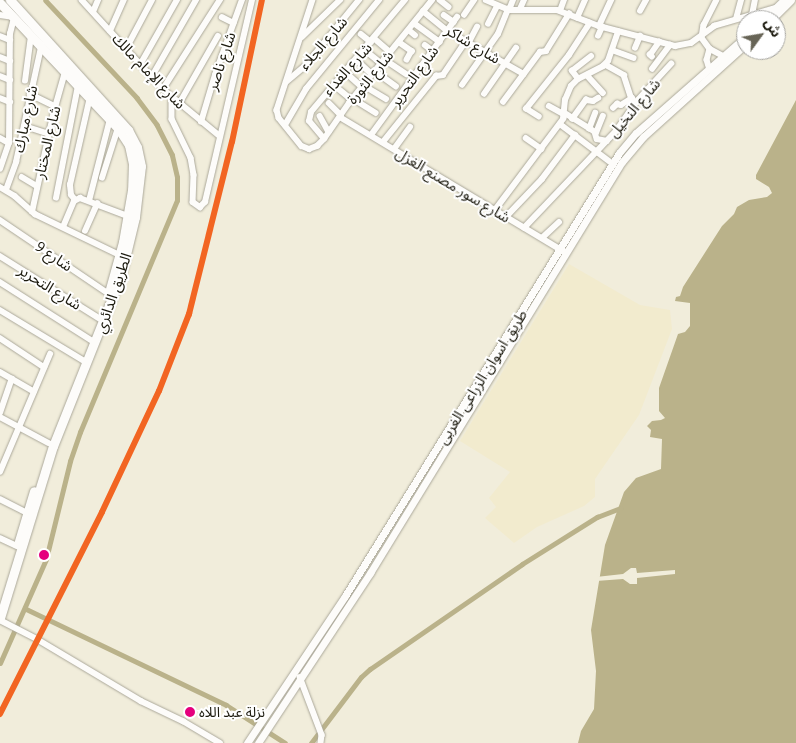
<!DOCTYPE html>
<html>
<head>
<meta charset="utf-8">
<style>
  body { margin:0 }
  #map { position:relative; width:796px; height:743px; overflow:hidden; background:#f1eddb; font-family:Ubuntu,"Noto Sans Arabic",sans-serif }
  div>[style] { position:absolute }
  .built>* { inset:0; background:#f2ebce }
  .water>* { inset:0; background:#bab28a }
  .pier>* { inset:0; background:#f1eddb }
  .canal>* { height:5px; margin:-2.5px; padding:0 2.5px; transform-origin:2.5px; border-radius:2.5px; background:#bab28a }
  .roads { filter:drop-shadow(0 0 1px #aba89a) drop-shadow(0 0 1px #aba89a) }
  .minor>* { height:5.5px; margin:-2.75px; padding:0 2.75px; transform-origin:2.75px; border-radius:2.75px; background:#fdfcfa }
  .major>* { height:7px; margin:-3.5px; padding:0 3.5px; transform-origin:3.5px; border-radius:3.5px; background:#fdfcfa }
  .highway>* { height:9px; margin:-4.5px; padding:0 4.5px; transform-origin:4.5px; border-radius:4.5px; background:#fdfcfa }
  .rail-1>* { height:6px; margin:-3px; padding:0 3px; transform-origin:3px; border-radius:3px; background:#f26522 }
  .dots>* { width:14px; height:14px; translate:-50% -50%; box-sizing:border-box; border:2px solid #fff; border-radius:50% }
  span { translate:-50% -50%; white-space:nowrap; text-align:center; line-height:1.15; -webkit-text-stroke:4px #fff; paint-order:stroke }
  .bus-label { font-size:14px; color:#1c1a0e }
  .left { translate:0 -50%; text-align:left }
  .street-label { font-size:15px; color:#1c1a0e }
  .north { position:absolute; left:736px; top:10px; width:50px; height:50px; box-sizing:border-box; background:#fff; border:1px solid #a4a39f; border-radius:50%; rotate:58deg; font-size:14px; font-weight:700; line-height:20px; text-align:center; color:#1c1a0e }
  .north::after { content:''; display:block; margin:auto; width:18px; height:22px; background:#676456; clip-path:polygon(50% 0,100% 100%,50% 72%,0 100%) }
</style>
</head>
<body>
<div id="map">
  <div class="built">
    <i style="clip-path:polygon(569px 264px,640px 305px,670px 310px,672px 329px,639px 415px,595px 479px,595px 497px,584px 506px,537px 527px,514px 543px,485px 518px,496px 507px,489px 498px,510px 472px,460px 441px)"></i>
  </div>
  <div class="water">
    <i style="clip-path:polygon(796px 100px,796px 743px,578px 743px,581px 731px,594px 709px,596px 671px,591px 630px,605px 545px,624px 492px,636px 478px,661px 469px,662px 439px,650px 437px,651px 430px,647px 426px,652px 421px,661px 420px,665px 418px,659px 411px,659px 388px,678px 334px,685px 332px,690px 326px,690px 303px,675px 301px,676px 297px,680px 296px,683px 287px,722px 226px,734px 214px,737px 207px,749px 200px,767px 197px,772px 193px,769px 187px,756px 179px,756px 175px)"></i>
  </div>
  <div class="pier">
    <i style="clip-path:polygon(631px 568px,636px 568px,637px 573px,675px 570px,675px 574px,637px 578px,637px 584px,630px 584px,623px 579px,596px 581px,596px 577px,623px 574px)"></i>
  </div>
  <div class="canal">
    <i style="left:26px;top:609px;width:222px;rotate:25.6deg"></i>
    <i style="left:226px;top:705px;width:70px;rotate:32.8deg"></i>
    <i style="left:0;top:663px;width:114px;rotate:-66.1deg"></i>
    <i style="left:46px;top:559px;width:101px;rotate:-76.2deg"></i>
    <i style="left:70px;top:461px;width:31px;rotate:-71deg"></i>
    <i style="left:80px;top:432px;width:251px;rotate:-67.3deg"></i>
    <i style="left:177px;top:200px;width:23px;rotate:-90deg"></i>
    <i style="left:177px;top:177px;width:23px;rotate:-103deg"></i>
    <i style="left:172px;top:155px;width:34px;rotate:-117deg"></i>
    <i style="left:157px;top:125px;width:34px;rotate:-127deg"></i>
    <i style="left:137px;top:98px;width:134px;rotate:-133.2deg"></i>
    <i style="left:311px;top:743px;width:83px;rotate:-52.9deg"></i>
    <i style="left:361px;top:677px;width:12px;rotate:-42deg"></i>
    <i style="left:370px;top:669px;width:185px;rotate:-34.6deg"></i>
    <i style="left:522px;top:564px;width:89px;rotate:-32.1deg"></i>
    <i style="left:597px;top:517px;width:25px;rotate:-21deg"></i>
  </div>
  <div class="roads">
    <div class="minor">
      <i style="left:82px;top:0;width:120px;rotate:47.7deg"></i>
      <i style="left:163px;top:89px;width:74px;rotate:39.5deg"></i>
      <i style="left:313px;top:0;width:116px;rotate:108.1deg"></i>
      <i style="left:277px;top:110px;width:8px;rotate:76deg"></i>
      <i style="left:279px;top:118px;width:36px;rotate:51deg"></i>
      <i style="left:302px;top:146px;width:8px;rotate:23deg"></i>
      <i style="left:309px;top:149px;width:9px;rotate:-21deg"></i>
      <i style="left:317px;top:146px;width:10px;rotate:-45deg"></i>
      <i style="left:324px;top:139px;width:44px;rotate:-55.2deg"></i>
      <i style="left:349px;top:103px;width:132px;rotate:-51.1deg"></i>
      <i style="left:440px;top:0;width:11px;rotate:38deg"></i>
      <i style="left:486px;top:0;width:25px;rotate:23deg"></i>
      <i style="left:509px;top:10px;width:48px"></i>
      <i style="left:557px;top:10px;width:45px;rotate:20.9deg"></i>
      <i style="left:599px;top:26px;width:79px;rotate:14.7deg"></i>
      <i style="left:675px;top:46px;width:16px;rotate:-11deg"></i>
      <i style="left:691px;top:43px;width:29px;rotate:-36deg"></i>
      <i style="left:714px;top:26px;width:64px;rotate:-16.4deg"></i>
      <i style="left:717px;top:0;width:28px;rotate:117deg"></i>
      <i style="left:704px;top:25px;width:13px;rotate:99deg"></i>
      <i style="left:702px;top:38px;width:14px;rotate:54deg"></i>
      <i style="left:710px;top:49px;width:17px;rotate:28deg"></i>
      <i style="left:520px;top:9px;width:10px;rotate:-66deg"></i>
      <i style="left:509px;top:10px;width:11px;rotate:-68deg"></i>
      <i style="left:423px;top:11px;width:32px;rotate:39deg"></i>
      <i style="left:448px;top:31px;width:87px;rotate:29.5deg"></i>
      <i style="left:560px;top:11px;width:12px;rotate:-70deg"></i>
      <i style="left:640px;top:11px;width:13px;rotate:-61deg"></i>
      <i style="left:93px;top:12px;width:13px;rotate:-67deg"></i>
      <i style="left:0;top:15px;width:14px;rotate:8deg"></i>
      <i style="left:444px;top:15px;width:12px;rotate:35deg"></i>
      <i style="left:464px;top:15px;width:18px;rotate:-56deg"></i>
      <i style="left:752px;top:15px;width:15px;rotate:-79deg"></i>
      <i style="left:222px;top:17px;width:13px;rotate:27deg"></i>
      <i style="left:577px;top:18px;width:20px;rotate:-66deg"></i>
      <i style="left:736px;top:19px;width:20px;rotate:-75deg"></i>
      <i style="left:414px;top:23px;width:32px;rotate:36deg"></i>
      <i style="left:488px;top:24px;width:20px;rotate:-63deg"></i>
      <i style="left:599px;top:26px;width:29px;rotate:-65deg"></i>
      <i style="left:409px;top:30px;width:8px;rotate:40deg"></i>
      <i style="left:110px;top:31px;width:34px;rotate:-66deg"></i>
      <i style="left:361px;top:34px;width:13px;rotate:39deg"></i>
      <i style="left:0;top:36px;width:11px;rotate:22deg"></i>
      <i style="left:598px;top:36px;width:10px;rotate:-66deg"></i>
      <i style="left:302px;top:37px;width:53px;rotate:-44.2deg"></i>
      <i style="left:374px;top:38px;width:21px;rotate:41deg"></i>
      <i style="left:399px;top:42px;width:16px;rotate:35deg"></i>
      <i style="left:412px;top:51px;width:10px;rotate:119deg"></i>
      <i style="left:469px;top:42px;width:17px;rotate:-62deg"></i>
      <i style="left:425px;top:45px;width:10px;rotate:37deg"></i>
      <i style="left:635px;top:48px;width:13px;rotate:-67deg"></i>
      <i style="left:126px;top:49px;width:55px;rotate:-62deg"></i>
      <i style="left:710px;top:49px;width:11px;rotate:105deg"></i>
      <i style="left:707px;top:60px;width:10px;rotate:73deg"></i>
      <i style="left:612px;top:50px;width:23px;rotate:20deg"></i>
      <i style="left:371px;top:55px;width:13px;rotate:39deg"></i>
      <i style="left:0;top:57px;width:11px;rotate:22deg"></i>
      <i style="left:652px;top:57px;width:3px;rotate:-135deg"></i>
      <i style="left:650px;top:55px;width:16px;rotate:-55deg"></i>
      <i style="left:384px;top:59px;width:27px;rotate:34deg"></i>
      <i style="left:360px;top:63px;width:16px;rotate:43deg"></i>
      <i style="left:140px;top:65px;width:75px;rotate:-60.4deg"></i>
      <i style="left:606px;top:65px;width:21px;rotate:29deg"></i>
      <i style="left:624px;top:75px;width:32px;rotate:72deg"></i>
      <i style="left:652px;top:69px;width:30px;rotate:-53deg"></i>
      <i style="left:375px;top:71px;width:26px;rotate:36deg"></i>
      <i style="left:587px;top:75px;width:24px;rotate:48deg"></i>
      <i style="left:0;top:76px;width:11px;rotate:22deg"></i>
      <i style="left:351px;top:77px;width:15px;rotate:42deg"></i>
      <i style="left:151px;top:78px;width:90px;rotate:-60deg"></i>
      <i style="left:578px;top:79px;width:10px;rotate:-127deg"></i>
      <i style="left:572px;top:71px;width:24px;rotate:-38deg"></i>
      <i style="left:25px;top:81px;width:45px;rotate:-82.4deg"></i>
      <i style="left:286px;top:82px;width:26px;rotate:-40deg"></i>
      <i style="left:306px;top:65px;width:84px;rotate:-50.8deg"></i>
      <i style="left:363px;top:85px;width:27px;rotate:31deg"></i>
      <i style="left:462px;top:85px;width:62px;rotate:-54.8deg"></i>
      <i style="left:498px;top:34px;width:27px;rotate:-68deg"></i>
      <i style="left:163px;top:89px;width:106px;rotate:-57.4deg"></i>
      <i style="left:340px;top:90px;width:14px;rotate:39deg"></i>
      <i style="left:30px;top:94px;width:28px;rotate:26deg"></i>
      <i style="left:484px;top:94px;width:56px;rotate:-55.2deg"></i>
      <i style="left:0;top:98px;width:11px;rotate:22deg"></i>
      <i style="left:172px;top:98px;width:21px;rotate:90deg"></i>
      <i style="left:172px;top:119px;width:43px;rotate:64deg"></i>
      <i style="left:191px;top:158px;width:17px;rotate:80deg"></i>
      <i style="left:194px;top:175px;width:27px;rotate:92deg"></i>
      <i style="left:193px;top:202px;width:9px;rotate:36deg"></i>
      <i style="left:200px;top:207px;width:7px;rotate:-45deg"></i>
      <i style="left:205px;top:202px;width:207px;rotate:-76.9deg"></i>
      <i style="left:352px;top:98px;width:28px;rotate:32deg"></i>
      <i style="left:503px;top:102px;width:62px;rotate:-53.5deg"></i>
      <i style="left:540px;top:52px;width:6px;rotate:-9deg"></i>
      <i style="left:546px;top:51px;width:44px;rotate:-58.1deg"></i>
      <i style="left:329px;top:103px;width:17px;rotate:45deg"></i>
      <i style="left:179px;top:104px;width:78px;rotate:-60.2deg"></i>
      <i style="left:549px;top:106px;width:18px;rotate:29deg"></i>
      <i style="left:613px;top:108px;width:6px;rotate:-45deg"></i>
      <i style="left:617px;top:104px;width:4px;rotate:14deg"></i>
      <i style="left:621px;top:105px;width:13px;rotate:-32deg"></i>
      <i style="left:565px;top:113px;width:36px;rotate:32deg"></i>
      <i style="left:595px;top:132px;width:7px;rotate:74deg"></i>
      <i style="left:597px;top:139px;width:10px;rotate:11deg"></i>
      <i style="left:320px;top:116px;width:18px;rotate:61deg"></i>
      <i style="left:340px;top:117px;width:264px;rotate:31deg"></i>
      <i style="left:539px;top:117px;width:15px;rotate:-148deg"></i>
      <i style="left:526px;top:109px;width:69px;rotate:-51.5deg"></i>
      <i style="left:569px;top:55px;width:38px;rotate:-57deg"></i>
      <i style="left:572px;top:119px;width:24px;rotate:-54deg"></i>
      <i style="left:586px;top:100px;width:7px;rotate:8deg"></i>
      <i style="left:593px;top:101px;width:6px;rotate:-31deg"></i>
      <i style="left:201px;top:122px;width:49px;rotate:-73.4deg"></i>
      <i style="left:215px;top:75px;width:80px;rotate:-70.2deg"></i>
      <i style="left:560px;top:124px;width:65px;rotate:36.9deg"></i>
      <i style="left:285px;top:125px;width:42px;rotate:-59.7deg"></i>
      <i style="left:306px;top:89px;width:115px;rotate:-50.6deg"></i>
      <i style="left:31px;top:128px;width:19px;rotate:18deg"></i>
      <i style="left:589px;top:129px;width:17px;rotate:-69deg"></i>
      <i style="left:596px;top:133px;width:18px;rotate:-68deg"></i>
      <i style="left:371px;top:135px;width:146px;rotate:-53.9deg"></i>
      <i style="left:0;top:138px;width:10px;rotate:29deg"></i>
      <i style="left:526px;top:138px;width:19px;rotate:35deg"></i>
      <i style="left:324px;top:139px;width:23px;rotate:-130deg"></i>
      <i style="left:309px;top:121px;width:9px;rotate:-77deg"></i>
      <i style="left:311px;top:112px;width:146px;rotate:-50deg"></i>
      <i style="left:383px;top:142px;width:85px;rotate:-51.2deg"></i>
      <i style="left:436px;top:76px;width:7px;rotate:-8deg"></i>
      <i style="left:443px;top:75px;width:41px;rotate:-55.9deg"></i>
      <i style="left:394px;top:149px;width:27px;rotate:-54deg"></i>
      <i style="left:0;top:169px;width:28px;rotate:-71deg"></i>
      <i style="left:9px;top:143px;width:109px;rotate:-89.5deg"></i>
      <i style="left:10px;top:34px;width:16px;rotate:-76deg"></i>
      <i style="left:22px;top:177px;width:17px;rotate:31deg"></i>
      <i style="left:102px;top:178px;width:52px;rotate:-72.3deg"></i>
      <i style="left:0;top:187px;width:17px;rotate:31deg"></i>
      <i style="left:15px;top:196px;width:27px;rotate:42deg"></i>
      <i style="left:35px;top:214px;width:94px;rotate:25.8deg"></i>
      <i style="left:6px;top:190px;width:30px;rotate:-70deg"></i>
      <i style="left:16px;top:162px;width:118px;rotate:-77.7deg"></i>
      <i style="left:56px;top:198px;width:114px;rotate:-78.9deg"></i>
      <i style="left:75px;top:200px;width:6px;rotate:-129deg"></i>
      <i style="left:71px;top:195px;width:10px;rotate:-96deg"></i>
      <i style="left:70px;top:185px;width:90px;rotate:-77.2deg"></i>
      <i style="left:89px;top:201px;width:85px;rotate:-75.6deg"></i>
      <i style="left:495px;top:210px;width:114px;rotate:-53.2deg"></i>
      <i style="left:563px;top:119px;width:19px;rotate:-84deg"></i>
      <i style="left:565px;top:100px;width:15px;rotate:-67deg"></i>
      <i style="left:571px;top:86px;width:10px;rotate:-45deg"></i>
      <i style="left:578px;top:79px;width:28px;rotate:-27deg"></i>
      <i style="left:603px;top:66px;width:7px;rotate:-45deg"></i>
      <i style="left:608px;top:61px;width:31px;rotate:-71deg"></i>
      <i style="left:32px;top:212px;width:103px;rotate:-77.7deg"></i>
      <i style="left:54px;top:111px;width:41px;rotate:-74.2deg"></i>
      <i style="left:506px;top:217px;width:52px;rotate:-46.5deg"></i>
      <i style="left:542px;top:179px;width:55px;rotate:-53.1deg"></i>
      <i style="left:0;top:220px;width:130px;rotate:34.1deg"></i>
      <i style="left:63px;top:227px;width:28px;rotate:-67deg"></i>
      <i style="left:74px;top:201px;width:7px;rotate:-27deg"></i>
      <i style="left:80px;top:198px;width:51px;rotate:20.6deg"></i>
      <i style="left:524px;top:228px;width:134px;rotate:-46.5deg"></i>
      <i style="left:616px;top:131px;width:35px;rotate:-55deg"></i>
      <i style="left:636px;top:102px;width:52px;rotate:-47.4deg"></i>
      <i style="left:85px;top:231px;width:30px;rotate:-66deg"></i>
      <i style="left:542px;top:238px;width:23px;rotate:-43deg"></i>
      <i style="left:0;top:256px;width:117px;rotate:32.1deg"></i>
      <i style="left:0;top:282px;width:108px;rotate:32.5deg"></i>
      <i style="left:0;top:310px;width:97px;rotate:31.1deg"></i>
      <i style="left:0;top:338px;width:53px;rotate:33.4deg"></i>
      <i style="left:0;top:372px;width:39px;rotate:30deg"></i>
      <i style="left:0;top:413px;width:36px;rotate:-71deg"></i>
      <i style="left:0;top:417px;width:55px;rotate:28deg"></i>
      <i style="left:0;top:472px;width:128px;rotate:-67deg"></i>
      <i style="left:0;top:499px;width:29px;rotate:27deg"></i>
      <i style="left:0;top:538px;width:19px;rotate:25deg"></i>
      <i style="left:0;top:620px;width:42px;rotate:27.2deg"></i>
      <i style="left:37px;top:639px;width:121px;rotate:30.8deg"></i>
      <i style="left:141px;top:701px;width:47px;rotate:25.5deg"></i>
      <i style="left:183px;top:721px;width:43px;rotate:30.7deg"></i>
      <i style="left:300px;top:677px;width:62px;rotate:69.2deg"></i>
      <i style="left:322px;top:735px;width:8px;rotate:97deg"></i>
    </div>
    <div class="major">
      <i style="left:763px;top:20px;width:29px;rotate:-44deg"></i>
      <i style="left:771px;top:20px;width:28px;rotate:-45deg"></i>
      <i style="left:247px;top:743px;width:177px;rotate:-56.3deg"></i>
      <i style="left:345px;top:596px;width:521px;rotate:-58.26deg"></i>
      <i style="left:619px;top:153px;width:26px;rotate:-50deg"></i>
      <i style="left:636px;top:133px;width:147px;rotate:-41.4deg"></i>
      <i style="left:258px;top:743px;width:204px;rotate:-56.6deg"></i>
      <i style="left:370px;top:573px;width:482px;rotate:-58.5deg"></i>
      <i style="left:622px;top:162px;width:33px;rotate:-50deg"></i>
      <i style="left:643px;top:137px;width:139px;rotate:-42.1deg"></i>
    </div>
    <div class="highway">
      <i style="left:0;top:3px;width:172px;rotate:46.7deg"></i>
      <i style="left:118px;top:128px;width:20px;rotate:57deg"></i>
      <i style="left:129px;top:145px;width:19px;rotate:78deg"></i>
      <i style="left:133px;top:164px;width:26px;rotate:92deg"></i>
      <i style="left:132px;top:190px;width:53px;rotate:99.8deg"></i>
      <i style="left:123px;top:242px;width:49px;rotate:105.5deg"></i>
      <i style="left:19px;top:541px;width:52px;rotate:-73.3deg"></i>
      <i style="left:0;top:618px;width:180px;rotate:-72.9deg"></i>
      <i style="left:53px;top:446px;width:184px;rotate:-68.3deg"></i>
      <i style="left:121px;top:275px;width:60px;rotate:-76.4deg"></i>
      <i style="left:135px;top:217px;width:51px;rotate:-83.3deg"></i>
      <i style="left:141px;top:166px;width:19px;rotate:-102deg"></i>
      <i style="left:137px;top:147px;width:19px;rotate:-118deg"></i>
      <i style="left:128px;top:130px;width:176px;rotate:-132.2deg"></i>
    </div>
  </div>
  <div class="rail-1">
    <i style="left:0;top:714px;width:226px;rotate:-63.2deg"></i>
    <i style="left:102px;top:512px;width:134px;rotate:-64.8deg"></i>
    <i style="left:159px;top:391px;width:83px;rotate:-68.7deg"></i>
    <i style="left:189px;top:314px;width:177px;rotate:-76deg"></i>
    <i style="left:232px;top:142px;width:145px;rotate:-78.1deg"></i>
  </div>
  <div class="dots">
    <i style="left:44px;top:555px;background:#e5007d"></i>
    <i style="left:190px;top:712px;background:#e5007d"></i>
  </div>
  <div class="bus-label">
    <span class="left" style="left:199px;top:712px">نزلة عبد اللاه</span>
  </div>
  <div class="street-label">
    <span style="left:323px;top:43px;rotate:-49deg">شارع الجلاء</span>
    <span style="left:473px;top:44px;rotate:31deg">شارع شاكر</span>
    <span style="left:221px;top:61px;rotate:-71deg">شارع ناصر</span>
    <span style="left:347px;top:69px;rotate:-48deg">شارع الفداء</span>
    <span style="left:149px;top:71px;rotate:46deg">شارع الإمام مالك</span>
    <span style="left:414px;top:76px;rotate:-54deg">شارع التحرير</span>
    <span style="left:370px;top:77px;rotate:-51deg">شارع الثورة</span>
    <span style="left:634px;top:108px;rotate:-50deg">شارع النخيل</span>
    <span style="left:25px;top:119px;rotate:-78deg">شارع مبارك</span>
    <span style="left:47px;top:142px;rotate:-77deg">شارع المختار</span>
    <span style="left:453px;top:185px;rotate:31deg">شارع سور مصنع الغزل</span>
    <span style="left:54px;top:256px;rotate:34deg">شارع 9</span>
    <span style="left:50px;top:287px;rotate:32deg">شارع التحرير</span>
    <span style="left:113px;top:293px;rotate:-71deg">الطريق الدائري</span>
    <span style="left:482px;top:377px;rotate:-58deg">طريق اسوان الزراعى الغربى</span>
  </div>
  <div class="north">ش</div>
</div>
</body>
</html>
